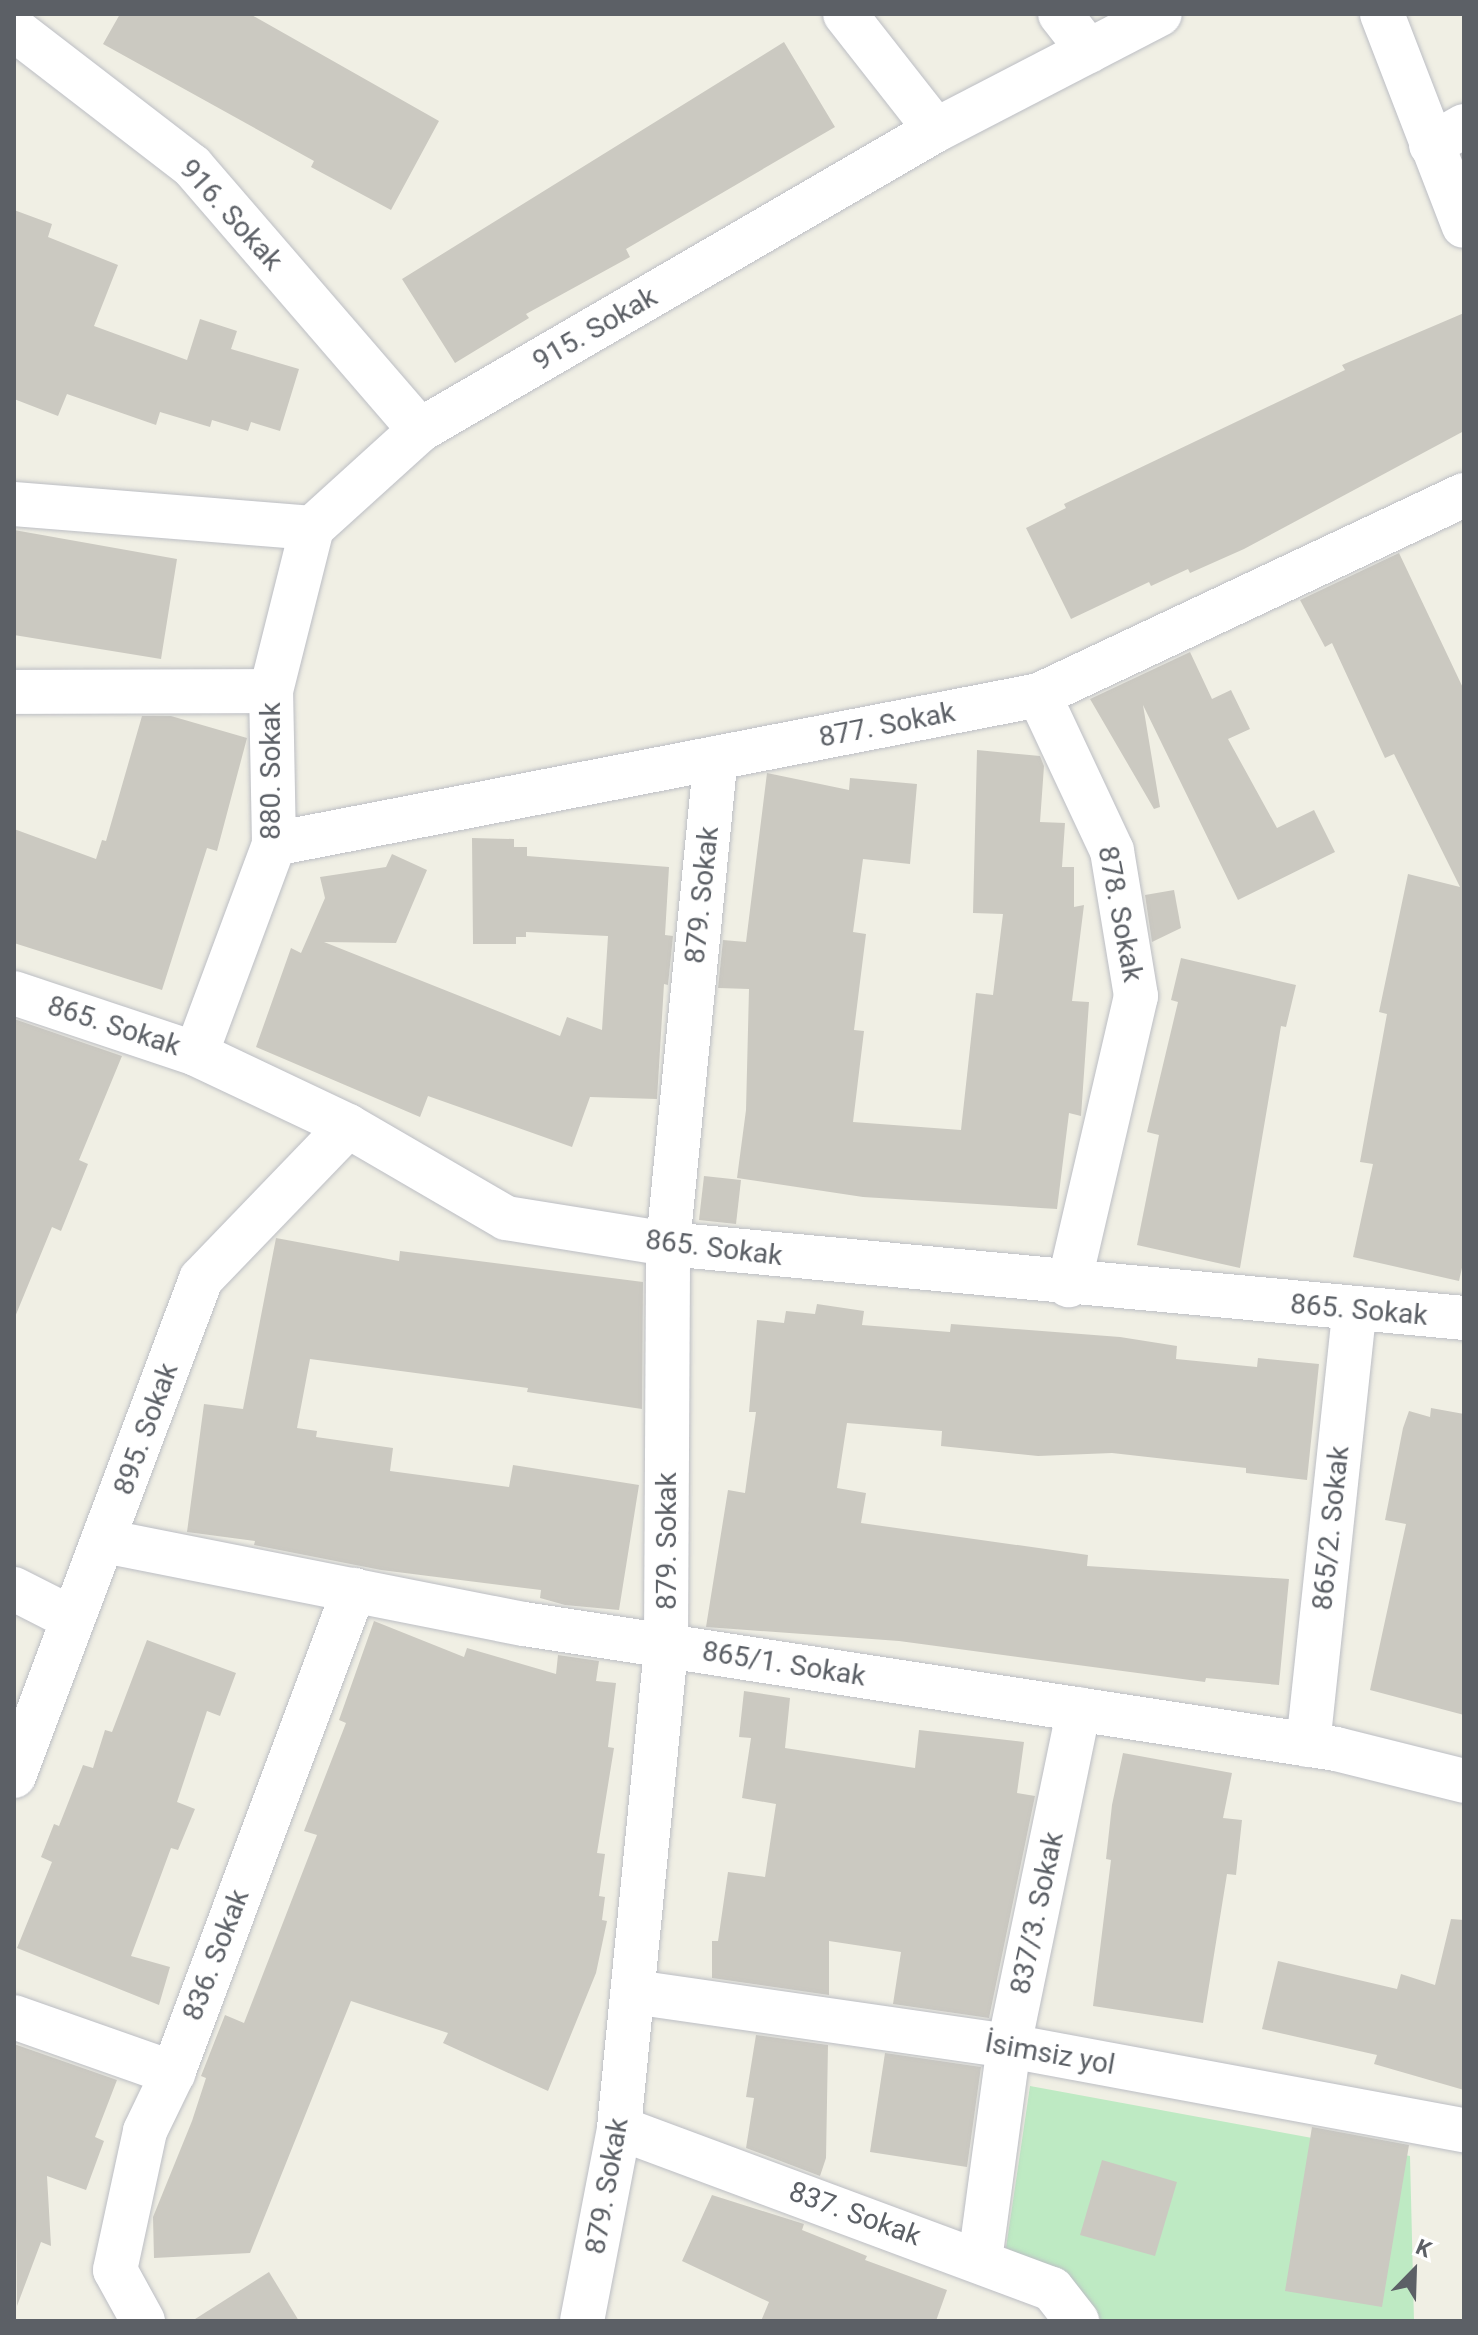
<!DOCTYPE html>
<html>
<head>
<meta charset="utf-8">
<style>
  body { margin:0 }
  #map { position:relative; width:1478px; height:2335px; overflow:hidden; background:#f0efe4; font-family:Roboto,sans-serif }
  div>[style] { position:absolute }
  .green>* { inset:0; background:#beeac3 }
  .building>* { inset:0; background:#cbc9c1 }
  .roads { filter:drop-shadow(0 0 2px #bcbec4) drop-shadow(0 0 2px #bcbec4) }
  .minor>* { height:44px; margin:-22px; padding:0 22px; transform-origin:22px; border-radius:22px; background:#fff }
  span { translate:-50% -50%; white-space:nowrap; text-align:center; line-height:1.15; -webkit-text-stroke:7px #fff; paint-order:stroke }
  .street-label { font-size:28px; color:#5c6066 }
  .frame { position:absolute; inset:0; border:16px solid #5c6066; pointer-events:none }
  .north { position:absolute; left:1374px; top:2231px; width:80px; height:80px; -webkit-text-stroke:6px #fff; paint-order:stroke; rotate:23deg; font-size:22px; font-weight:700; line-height:32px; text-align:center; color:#5c6066 }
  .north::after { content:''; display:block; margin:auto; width:28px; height:36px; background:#5c6066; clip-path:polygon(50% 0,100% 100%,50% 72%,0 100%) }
</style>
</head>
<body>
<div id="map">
  <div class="green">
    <i style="clip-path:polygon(1030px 2086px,1410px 2156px,1414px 2321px,1102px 2321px,1071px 2279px,1006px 2248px)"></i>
  </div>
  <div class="building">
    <i style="clip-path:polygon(120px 14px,250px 14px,439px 121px,391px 210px,311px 167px,314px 161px,103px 44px)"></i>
    <i style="clip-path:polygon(784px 42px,835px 127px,626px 249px,630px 257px,526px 314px,529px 318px,455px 363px,402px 279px)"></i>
    <i style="clip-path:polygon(14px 210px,52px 224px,48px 237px,118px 265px,94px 326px,187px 360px,200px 319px,237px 331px,231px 349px,299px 369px,280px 431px,251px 422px,248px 431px,212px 420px,210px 427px,160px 412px,156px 425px,67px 394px,58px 416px,14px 399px)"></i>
    <i style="clip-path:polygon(1464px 313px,1464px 431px,1244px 549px,1190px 573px,1188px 569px,1151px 586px,1149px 582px,1071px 619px,1026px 528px,1066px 508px,1064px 504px,1345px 370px,1342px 365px)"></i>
    <i style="clip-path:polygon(14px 530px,177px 559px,161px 659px,14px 635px)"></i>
    <i style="clip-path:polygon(1399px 553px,1464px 690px,1464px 1259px,1459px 1281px,1353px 1257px,1373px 1164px,1360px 1162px,1387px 1014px,1379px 1012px,1408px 874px,1460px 887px,1394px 754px,1385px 758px,1332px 643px,1325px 647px,1300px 600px)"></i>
    <i style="clip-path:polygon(1190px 652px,1212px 699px,1231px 690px,1250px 729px,1228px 739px,1277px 828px,1314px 810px,1335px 852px,1238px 900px,1143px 705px,1160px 807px,1154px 809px,1090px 699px)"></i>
    <i style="clip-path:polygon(142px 716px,171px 716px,247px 738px,217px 851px,207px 848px,162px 990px,14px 943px,14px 829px,96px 859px,102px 840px,106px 841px)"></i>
    <i style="clip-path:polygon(977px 750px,1040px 756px,1044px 766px,1040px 822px,1065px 823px,1062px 867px,1074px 867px,1074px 907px,1084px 905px,1072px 1001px,1089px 1002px,1081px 1116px,1069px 1113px,1057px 1209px,863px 1197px,737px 1178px,746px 1110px,749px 989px,718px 988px,723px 940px,746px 942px,767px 773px,849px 790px,850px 778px,917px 784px,910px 864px,863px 859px,853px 932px,866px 934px,854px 1030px,864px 1031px,853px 1122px,961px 1130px,976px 993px,993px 995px,1003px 914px,973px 913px)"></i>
    <i style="clip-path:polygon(472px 838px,514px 839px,514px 847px,527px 847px,527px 856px,669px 867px,665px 935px,673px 936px,668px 985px,664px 984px,657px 1099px,590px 1097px,572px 1147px,428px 1096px,420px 1117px,256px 1047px,291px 948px,301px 953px,325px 898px,320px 877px,386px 867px,392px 854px,427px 870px,396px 943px,324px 942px,560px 1036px,567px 1017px,602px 1030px,608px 936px,526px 932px,526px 937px,516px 937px,516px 944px,473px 944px)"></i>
    <i style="clip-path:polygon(1174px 890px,1181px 928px,1152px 942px,1145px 895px)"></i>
    <i style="clip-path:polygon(1181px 958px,1296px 985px,1286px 1027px,1281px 1026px,1240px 1268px,1137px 1245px,1159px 1135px,1147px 1132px,1178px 1002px,1171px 1000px)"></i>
    <i style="clip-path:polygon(14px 1019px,122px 1056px,79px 1160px,88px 1164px,61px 1231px,52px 1227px,15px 1317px)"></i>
    <i style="clip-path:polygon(704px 1176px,741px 1180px,736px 1224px,699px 1220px)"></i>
    <i style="clip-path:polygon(276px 1238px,399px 1261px,400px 1251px,643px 1282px,642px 1409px,527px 1392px,528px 1388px,310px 1359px,297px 1428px,317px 1431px,316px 1437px,393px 1448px,390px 1471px,509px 1487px,513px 1465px,639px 1485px,619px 1610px,565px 1605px,540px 1598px,541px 1590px,381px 1570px,254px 1545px,255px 1541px,187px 1532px,204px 1404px,243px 1409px)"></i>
    <i style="clip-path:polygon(817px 1304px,864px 1311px,862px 1325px,950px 1332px,951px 1324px,1120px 1337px,1177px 1346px,1176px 1359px,1257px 1367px,1258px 1358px,1319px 1364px,1307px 1480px,1246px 1473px,1246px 1468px,1112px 1453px,1038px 1456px,941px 1446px,942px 1431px,847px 1423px,837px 1488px,866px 1493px,861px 1523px,1088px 1555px,1087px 1566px,1289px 1579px,1279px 1685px,1206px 1678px,1205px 1682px,899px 1641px,706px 1627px,728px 1490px,745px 1493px,756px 1412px,749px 1412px,757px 1320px,784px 1323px,786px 1311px,815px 1314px)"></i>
    <i style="clip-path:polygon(1431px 1408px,1464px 1414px,1464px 1715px,1370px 1690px,1406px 1524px,1385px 1520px,1403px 1428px,1409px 1411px,1430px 1417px)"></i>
    <i style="clip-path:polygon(374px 1621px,464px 1657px,467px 1648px,556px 1674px,558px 1655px,599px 1661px,596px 1681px,616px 1683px,608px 1747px,614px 1748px,597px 1853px,605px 1854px,599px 1896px,605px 1897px,602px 1920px,607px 1921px,596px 1973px,548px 2091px,443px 2043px,448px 2033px,351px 2001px,250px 2253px,154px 2258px,153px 2217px,192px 2121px,206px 2078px,201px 2076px,225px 2015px,244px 2023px,317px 1835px,304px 1831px,346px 1723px,339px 1720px)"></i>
    <i style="clip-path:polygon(147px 1640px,236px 1673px,220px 1716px,207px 1711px,177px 1802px,195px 1809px,178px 1850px,171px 1848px,131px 1956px,170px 1967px,159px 2005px,17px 1948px,52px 1862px,41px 1857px,54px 1824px,59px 1826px,83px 1765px,93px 1768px,105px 1730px,112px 1732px)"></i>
    <i style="clip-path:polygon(744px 1691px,790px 1698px,785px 1748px,915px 1768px,919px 1730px,1024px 1742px,1017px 1793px,1035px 1796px,989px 2018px,893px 2004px,901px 1952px,829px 1941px,829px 1995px,712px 1978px,712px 1941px,718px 1941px,728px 1872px,765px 1877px,776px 1804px,742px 1798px,751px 1738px,739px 1737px)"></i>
    <i style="clip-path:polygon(1123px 1753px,1232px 1773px,1223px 1818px,1242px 1820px,1236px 1875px,1227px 1874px,1203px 2023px,1093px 2006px,1111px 1860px,1106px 1859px,1112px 1805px)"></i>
    <i style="clip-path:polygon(1451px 1919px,1464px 1920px,1464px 2090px,1374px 2064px,1377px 2055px,1262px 2029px,1278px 1961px,1397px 1989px,1401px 1974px,1435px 1985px)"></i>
    <i style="clip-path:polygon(756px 2035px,828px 2045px,826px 2158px,820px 2176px,746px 2148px,754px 2098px,746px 2097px)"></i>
    <i style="clip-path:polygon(14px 2044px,117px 2080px,95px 2137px,104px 2141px,86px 2190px,47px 2176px,51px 2246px,41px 2242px,17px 2306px)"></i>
    <i style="clip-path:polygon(885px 2053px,981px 2067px,967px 2167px,870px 2152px)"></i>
    <i style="clip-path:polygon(1312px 2127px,1409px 2145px,1382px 2307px,1285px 2291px)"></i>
    <i style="clip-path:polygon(1102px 2160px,1177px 2182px,1155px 2256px,1080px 2235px)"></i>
    <i style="clip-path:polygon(712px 2195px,804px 2224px,802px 2230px,867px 2256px,865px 2260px,947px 2290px,936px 2321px,761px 2321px,769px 2302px,682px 2261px)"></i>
    <i style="clip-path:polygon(269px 2272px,299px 2321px,192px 2321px)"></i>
  </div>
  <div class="roads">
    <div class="minor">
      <i style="left:845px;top:14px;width:147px;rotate:51.9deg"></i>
      <i style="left:1060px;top:14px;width:47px;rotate:51.9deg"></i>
      <i style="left:1382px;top:14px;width:227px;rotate:68.9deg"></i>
      <i style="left:14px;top:29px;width:225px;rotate:37.6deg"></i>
      <i style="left:192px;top:166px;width:349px;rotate:49.2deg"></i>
      <i style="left:1431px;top:145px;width:38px;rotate:-30deg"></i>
      <i style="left:14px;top:504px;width:299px;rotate:4.6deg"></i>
      <i style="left:312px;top:528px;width:146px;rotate:-42.2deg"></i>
      <i style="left:420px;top:430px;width:597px;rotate:-30.17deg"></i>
      <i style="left:936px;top:130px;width:252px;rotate:-27.4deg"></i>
      <i style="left:14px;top:692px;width:257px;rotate:-0.2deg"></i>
      <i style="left:1039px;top:695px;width:172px;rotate:64.9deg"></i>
      <i style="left:1112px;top:851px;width:147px;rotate:80.6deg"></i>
      <i style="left:1136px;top:996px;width:297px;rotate:103.1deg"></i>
      <i style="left:274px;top:844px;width:779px;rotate:-11.02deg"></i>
      <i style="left:1039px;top:695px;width:470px;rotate:-25.2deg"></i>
      <i style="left:14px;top:993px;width:192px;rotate:18.5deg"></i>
      <i style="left:196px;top:1054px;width:168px;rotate:25.3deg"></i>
      <i style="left:348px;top:1126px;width:183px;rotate:30.2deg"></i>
      <i style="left:506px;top:1218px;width:164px;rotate:9.1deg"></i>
      <i style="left:668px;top:1244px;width:799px;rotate:5.31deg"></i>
      <i style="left:196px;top:1054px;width:224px;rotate:-69.6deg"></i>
      <i style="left:274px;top:844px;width:153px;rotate:-91.1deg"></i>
      <i style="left:271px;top:691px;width:168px;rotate:-75.9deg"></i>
      <i style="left:104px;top:1541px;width:428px;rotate:11.2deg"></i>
      <i style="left:524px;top:1624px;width:822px;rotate:8.75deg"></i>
      <i style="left:1336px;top:1749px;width:132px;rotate:14deg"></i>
      <i style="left:14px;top:1589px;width:66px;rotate:27deg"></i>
      <i style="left:1308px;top:1745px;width:436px;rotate:-83.9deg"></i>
      <i style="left:14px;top:1776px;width:531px;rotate:-69.38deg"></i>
      <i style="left:201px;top:1279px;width:212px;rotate:-46.1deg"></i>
      <i style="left:634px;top:1992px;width:379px;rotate:8.2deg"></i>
      <i style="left:1009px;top:2046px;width:463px;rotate:10.5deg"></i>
      <i style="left:14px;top:2017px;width:169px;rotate:19.4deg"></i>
      <i style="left:619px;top:2128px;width:462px;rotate:20.4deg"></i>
      <i style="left:1052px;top:2289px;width:41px;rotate:52deg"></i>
      <i style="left:980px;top:2260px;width:216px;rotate:-82.3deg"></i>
      <i style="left:1009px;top:2046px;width:344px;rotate:-78.3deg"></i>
      <i style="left:143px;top:2321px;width:58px;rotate:-118.8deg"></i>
      <i style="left:115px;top:2270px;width:142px;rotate:-77.8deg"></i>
      <i style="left:145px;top:2131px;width:64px;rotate:-64.2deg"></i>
      <i style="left:173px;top:2073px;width:516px;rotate:-69.46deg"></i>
      <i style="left:582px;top:2321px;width:197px;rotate:-79.1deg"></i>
      <i style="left:619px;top:2128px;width:484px;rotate:-84.4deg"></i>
      <i style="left:666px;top:1646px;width:402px;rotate:-89.7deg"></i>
      <i style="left:668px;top:1244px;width:488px;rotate:-84.4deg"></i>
    </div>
  </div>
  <div class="street-label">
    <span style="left:231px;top:215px;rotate:48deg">916. Sokak</span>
    <span style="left:595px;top:329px;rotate:-30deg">915. Sokak</span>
    <span style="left:887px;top:725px;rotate:-11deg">877. Sokak</span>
    <span style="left:271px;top:771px;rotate:-90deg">880. Sokak</span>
    <span style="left:702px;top:895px;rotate:-84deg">879. Sokak</span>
    <span style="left:1120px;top:914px;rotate:79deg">878. Sokak</span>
    <span style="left:114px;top:1026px;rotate:18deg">865. Sokak</span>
    <span style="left:714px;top:1248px;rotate:7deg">865. Sokak</span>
    <span style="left:1359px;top:1310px;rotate:5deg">865. Sokak</span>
    <span style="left:146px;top:1429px;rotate:-70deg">895. Sokak</span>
    <span style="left:1331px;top:1528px;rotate:-84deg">865/2. Sokak</span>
    <span style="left:667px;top:1541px;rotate:-90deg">879. Sokak</span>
    <span style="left:784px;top:1664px;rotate:9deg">865/1. Sokak</span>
    <span style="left:1037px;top:1913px;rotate:-78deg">837/3. Sokak</span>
    <span style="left:216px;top:1955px;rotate:-69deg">836. Sokak</span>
    <span style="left:1050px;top:2054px;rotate:10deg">İsimsiz yol</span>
    <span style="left:607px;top:2186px;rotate:-80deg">879. Sokak</span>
    <span style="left:855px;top:2214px;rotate:20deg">837. Sokak</span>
  </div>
  <div class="frame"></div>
  <div class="north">K</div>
</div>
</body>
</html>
